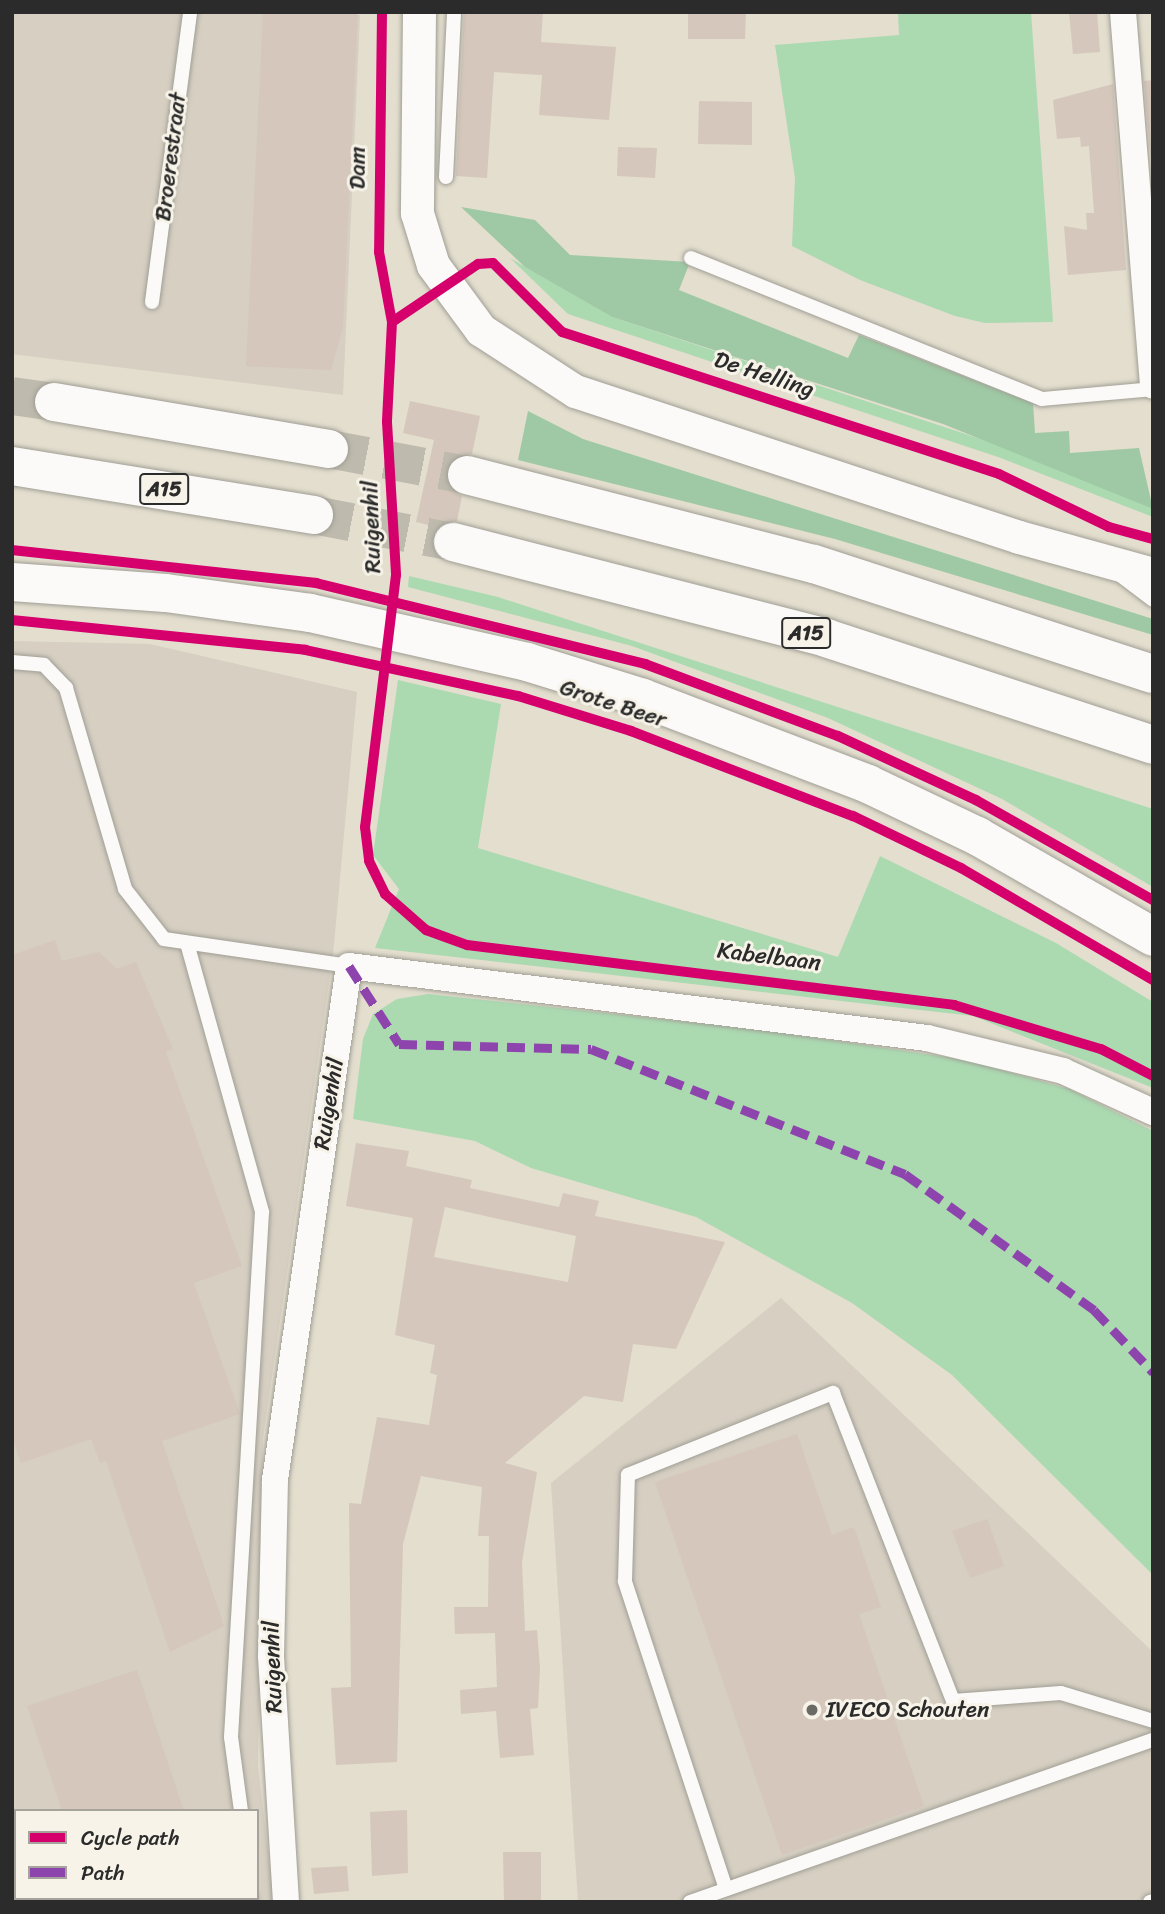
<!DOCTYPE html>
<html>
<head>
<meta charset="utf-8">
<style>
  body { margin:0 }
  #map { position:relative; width:1165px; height:1914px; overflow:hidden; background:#e3dece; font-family:Sriracha,sans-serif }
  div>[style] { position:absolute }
  .industrial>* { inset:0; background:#d6cfc2 }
  .green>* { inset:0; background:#abdab1 }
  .forest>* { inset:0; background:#9ec9a4 }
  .building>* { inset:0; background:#d5c7bc }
  .motorway-tunnel>* { height:38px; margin-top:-19px; transform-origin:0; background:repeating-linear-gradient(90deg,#bebaad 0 38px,transparent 0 57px) }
  .roads { filter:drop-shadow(0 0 2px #a09e95) drop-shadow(0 0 2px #a09e95) }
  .service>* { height:14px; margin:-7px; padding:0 7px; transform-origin:7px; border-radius:7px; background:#fbfaf8 }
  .minor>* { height:26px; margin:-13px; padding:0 13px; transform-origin:13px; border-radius:13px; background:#fbfaf8 }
  .tertiary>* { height:33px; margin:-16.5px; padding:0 16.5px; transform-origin:16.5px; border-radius:16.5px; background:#fbfaf8 }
  .primary>* { height:38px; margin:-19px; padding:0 19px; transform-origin:19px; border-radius:19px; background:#fbfaf8 }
  .motorway>* { height:38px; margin:-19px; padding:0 19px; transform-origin:19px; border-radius:19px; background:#fbfaf8 }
  .quiet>* { height:9px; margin-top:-4.5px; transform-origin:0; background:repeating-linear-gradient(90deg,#8e44ad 0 18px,transparent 0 27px) }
  .cycleway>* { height:10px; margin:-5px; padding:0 5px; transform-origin:5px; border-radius:5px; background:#d6006c }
  .dots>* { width:19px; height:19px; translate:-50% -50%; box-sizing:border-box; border:4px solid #f7f3e8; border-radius:50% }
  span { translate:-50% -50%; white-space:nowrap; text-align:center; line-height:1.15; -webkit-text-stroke:6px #f7f3e8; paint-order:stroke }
  .shield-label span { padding:2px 5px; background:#f7f3e8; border:2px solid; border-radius:5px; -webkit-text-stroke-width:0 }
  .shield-label { font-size:21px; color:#2b2b2b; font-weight:700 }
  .street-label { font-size:23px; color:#2b2b2b }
  .poi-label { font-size:23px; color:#2b2b2b }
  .left { translate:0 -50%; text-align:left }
  .frame { position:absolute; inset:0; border:14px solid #2b2b2b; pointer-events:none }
  .legend { position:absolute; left:14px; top:1809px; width:245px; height:91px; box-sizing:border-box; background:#f7f3e8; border:2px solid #a5a39c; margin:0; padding:9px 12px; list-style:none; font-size:21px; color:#2b2b2b }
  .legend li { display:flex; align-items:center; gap:14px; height:35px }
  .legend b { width:35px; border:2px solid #a5a39c }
</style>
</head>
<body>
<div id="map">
  <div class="industrial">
    <i style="clip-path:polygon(12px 12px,360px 15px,343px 395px,12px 354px)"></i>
    <i style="clip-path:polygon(evenodd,12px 641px,150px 644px,357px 692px,333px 955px,263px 1439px,258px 1766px,274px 1902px,12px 1902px,12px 641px,16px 1811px,257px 1811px,257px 1898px,16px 1898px,16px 1811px)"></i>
    <i style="clip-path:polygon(781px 1298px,1153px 1652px,1153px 1902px,578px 1902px,551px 1483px)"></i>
  </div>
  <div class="green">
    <i style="clip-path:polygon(898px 12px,1031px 12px,1053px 322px,985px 323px,955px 316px,860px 280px,792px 246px,795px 178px,775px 45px,899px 35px)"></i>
    <i style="clip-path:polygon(510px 258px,612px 317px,1017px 451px,1153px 509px,1153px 517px,998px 457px,568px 314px)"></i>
    <i style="clip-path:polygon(409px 576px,498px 597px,1153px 809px,1153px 887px,1002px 799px,828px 718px,632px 646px,408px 587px)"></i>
    <i style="clip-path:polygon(398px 680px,501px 704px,478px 848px,838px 957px,880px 856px,1056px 943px,1153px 1002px,1153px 1088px,973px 1016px,375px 948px,399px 889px,373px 855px)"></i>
    <i style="clip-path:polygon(428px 994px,762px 1030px,966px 1060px,1069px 1089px,1153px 1131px,1153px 1575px,952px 1375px,852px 1303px,696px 1217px,531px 1168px,475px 1141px,353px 1119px,363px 1039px,373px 1014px,397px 999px)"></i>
  </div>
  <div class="forest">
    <i style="clip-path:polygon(461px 207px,535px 220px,570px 255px,690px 262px,679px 290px,848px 358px,859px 335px,1033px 403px,1035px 433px,1069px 431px,1070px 453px,1139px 448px,1153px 509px,943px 424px,612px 317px,525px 267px)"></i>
    <i style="clip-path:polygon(528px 411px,583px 439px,1153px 619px,1153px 635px,835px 539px,518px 460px)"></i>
  </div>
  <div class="building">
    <i style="clip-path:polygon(263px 12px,358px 12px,343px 327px,331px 370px,246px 366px)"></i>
    <i style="clip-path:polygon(464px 12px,543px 12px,541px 42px,616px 47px,609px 120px,539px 115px,542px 75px,494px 72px,487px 178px,456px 176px)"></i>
    <i style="clip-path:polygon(688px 12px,746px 12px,745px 39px,688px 39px)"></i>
    <i style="clip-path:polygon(1069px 12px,1097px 12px,1100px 52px,1073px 54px)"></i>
    <i style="clip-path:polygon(1153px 80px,1153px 186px,1144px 81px)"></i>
    <i style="clip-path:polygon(1113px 84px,1126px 270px,1068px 275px,1064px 226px,1087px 230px,1086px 213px,1094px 213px,1089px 146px,1081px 147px,1080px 137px,1057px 139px,1053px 100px)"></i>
    <i style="clip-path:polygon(699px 101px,752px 102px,752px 145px,698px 144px)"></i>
    <i style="clip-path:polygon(618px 147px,657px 148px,655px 178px,617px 176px)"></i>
    <i style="clip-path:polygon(410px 401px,480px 416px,472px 454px,452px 459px,446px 470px,451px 490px,462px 496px,457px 521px,437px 527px,416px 522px,434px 440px,403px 433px)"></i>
    <i style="clip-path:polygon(55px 940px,62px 961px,99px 952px,117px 969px,136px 962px,173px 1049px,166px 1052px,242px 1266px,194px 1283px,240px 1414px,162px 1441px,224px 1626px,170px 1652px,106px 1461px,100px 1463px,91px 1439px,21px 1463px,12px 1436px,12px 955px)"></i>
    <i style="clip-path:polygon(evenodd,356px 1143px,409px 1151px,406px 1166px,472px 1180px,470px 1188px,559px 1207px,563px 1193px,599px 1201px,595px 1216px,725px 1242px,676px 1349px,633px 1344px,623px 1402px,584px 1396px,505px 1463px,537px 1472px,522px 1562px,525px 1631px,537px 1630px,540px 1668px,538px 1708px,530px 1709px,534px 1755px,500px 1758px,496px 1711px,461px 1714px,460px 1690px,497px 1687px,495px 1633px,455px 1634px,454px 1607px,488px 1607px,489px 1536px,478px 1536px,482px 1487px,421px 1476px,403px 1544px,397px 1762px,336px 1765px,331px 1688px,351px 1687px,349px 1503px,361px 1504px,377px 1417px,429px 1425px,437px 1375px,430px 1373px,435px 1345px,395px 1335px,413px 1218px,346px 1206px,356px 1143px,445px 1207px,576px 1236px,568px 1282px,434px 1257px,445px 1207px)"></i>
    <i style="clip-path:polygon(797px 1434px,832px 1535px,854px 1527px,881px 1607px,859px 1614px,924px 1806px,782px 1855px,655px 1482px)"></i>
    <i style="clip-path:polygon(987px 1519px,1004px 1566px,970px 1578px,952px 1531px)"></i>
    <i style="clip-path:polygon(137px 1670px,184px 1811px,62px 1811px,27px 1706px)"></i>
    <i style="clip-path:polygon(407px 1810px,408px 1873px,372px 1876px,370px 1812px)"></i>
    <i style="clip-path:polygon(503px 1852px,541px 1852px,541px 1902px,504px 1902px)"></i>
    <i style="clip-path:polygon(347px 1866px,349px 1891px,314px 1894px,311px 1868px)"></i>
  </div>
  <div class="motorway-tunnel">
    <i style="left:12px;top:396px;width:42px;rotate:8.1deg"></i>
    <i style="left:329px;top:449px;width:140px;rotate:10.7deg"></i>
    <i style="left:314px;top:515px;width:142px;rotate:11deg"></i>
  </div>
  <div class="roads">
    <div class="service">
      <i style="left:446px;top:177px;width:165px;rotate:-87.2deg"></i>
      <i style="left:691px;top:258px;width:378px;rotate:21.9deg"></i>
      <i style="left:1042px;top:399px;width:111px;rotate:-5.1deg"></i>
      <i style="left:152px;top:302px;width:292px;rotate:-82.5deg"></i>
      <i style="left:1120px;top:575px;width:41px;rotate:37.1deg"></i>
      <i style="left:12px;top:662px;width:32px;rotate:5deg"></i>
      <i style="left:44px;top:665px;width:32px;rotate:46deg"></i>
      <i style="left:66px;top:688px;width:209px;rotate:73.6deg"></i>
      <i style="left:125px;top:889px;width:63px;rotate:52deg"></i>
      <i style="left:164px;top:939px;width:187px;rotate:8.3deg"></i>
      <i style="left:187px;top:943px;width:279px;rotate:74.4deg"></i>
      <i style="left:262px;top:1212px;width:526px;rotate:93.38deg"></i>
      <i style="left:231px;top:1737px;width:75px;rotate:82.3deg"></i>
      <i style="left:726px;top:1889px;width:324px;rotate:-108.2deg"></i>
      <i style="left:625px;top:1581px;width:106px;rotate:-88.4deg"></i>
      <i style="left:628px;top:1475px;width:221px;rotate:-21.8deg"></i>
      <i style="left:833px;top:1393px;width:331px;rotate:68.7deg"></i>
      <i style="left:953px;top:1701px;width:108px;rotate:-4.2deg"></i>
      <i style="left:1061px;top:1693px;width:96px;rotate:16.9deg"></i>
      <i style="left:250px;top:1898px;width:4px;rotate:90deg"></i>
      <i style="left:690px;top:1902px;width:491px;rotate:-19.3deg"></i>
      <i style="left:1150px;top:1902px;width:3px;rotate:-18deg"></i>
    </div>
    <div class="minor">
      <i style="left:1123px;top:12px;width:375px;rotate:85.4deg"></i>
      <i style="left:286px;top:1902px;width:246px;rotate:-93.5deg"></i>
      <i style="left:271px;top:1656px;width:176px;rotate:-88.7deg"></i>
      <i style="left:275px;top:1480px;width:519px;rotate:-81.81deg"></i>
      <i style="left:349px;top:966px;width:582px;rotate:7.1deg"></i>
      <i style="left:927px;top:1038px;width:140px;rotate:13.6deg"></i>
      <i style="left:1063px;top:1071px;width:99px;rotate:24.5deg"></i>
    </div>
    <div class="tertiary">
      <i style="left:419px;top:12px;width:201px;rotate:90.6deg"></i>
      <i style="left:417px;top:213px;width:54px;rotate:72.9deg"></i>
      <i style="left:433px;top:265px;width:81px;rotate:53.6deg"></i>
      <i style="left:481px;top:330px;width:112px;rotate:33deg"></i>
      <i style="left:575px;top:391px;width:467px;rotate:18.2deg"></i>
      <i style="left:1019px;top:537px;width:139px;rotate:15.4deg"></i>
    </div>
    <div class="primary">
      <i style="left:12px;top:582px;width:154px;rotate:4.1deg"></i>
      <i style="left:166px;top:593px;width:145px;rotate:7.9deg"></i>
      <i style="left:310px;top:613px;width:222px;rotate:12.7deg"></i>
      <i style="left:527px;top:662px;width:121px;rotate:17.2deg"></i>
      <i style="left:643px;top:698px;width:241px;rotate:20.9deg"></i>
      <i style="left:868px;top:784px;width:121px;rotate:25.5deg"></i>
      <i style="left:977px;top:836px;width:203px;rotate:29.8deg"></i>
    </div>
    <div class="motorway">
      <i style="left:54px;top:402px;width:279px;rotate:9.7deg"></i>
      <i style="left:12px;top:466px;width:306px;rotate:9.2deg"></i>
      <i style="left:467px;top:475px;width:358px;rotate:14.4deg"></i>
      <i style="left:814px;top:564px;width:356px;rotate:18deg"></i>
      <i style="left:453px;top:542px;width:385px;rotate:14.4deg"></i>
      <i style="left:826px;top:638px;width:344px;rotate:18.1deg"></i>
    </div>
  </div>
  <div class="quiet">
    <i style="left:349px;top:966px;width:93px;rotate:57.3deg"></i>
    <i style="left:399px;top:1044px;width:192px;rotate:1.5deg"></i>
    <i style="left:591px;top:1049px;width:338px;rotate:21.7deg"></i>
    <i style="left:905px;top:1174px;width:233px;rotate:35.7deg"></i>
    <i style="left:1094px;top:1310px;width:86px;rotate:46.4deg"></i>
  </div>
  <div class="cycleway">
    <i style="left:382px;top:12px;width:240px;rotate:90.7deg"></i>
    <i style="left:379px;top:252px;width:71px;rotate:79.5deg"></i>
    <i style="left:392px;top:322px;width:100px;rotate:92.9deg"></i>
    <i style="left:387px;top:422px;width:153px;rotate:86.6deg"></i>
    <i style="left:396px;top:575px;width:254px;rotate:97deg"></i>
    <i style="left:365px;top:827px;width:34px;rotate:83deg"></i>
    <i style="left:369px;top:861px;width:37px;rotate:64deg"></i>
    <i style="left:385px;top:894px;width:55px;rotate:41.3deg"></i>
    <i style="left:426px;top:930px;width:44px;rotate:20.1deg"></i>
    <i style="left:467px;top:945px;width:491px;rotate:7deg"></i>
    <i style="left:954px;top:1005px;width:153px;rotate:16.7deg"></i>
    <i style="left:1101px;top:1049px;width:59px;rotate:27.4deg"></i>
    <i style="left:392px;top:322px;width:104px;rotate:-34deg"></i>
    <i style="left:478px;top:264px;width:15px;rotate:-4deg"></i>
    <i style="left:493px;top:263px;width:98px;rotate:45deg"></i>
    <i style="left:562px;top:332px;width:459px;rotate:18deg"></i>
    <i style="left:999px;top:474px;width:122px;rotate:25.7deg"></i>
    <i style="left:1109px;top:527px;width:46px;rotate:15.3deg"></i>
    <i style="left:12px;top:550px;width:306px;rotate:6.2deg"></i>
    <i style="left:316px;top:583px;width:339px;rotate:13.8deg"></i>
    <i style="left:645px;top:664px;width:206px;rotate:20.5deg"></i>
    <i style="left:838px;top:736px;width:152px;rotate:24.9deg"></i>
    <i style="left:976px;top:800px;width:203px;rotate:29.5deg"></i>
    <i style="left:12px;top:620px;width:295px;rotate:5.8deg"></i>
    <i style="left:305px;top:650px;width:218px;rotate:12.2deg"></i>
    <i style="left:518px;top:696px;width:118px;rotate:17.2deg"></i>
    <i style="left:631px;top:731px;width:238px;rotate:21deg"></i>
    <i style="left:853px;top:816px;width:120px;rotate:25.7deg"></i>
    <i style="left:961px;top:868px;width:222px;rotate:30.3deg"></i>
  </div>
  <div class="dots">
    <i style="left:812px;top:1710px;background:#6b6a64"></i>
  </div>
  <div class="shield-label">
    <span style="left:164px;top:489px">A15</span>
    <span style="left:806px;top:633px">A15</span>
  </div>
  <div class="street-label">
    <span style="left:171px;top:157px;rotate:-83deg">Broerestraat</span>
    <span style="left:358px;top:168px;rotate:-90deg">Dam</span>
    <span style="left:764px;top:375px;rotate:18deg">De Helling</span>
    <span style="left:372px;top:527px;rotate:-92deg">Ruigenhil</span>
    <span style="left:613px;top:704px;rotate:18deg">Grote Beer</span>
    <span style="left:769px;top:957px;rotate:7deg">Kabelbaan</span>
    <span style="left:329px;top:1104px;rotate:-81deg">Ruigenhil</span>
    <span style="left:273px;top:1667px;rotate:-92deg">Ruigenhil</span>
  </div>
  <div class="poi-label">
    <span class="left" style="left:826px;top:1710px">IVECO Schouten</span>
  </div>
  <div class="frame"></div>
  <ul class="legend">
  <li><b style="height:9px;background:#d6006c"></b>Cycle path</li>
  <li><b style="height:9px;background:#8e44ad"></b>Path</li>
  </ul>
</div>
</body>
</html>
